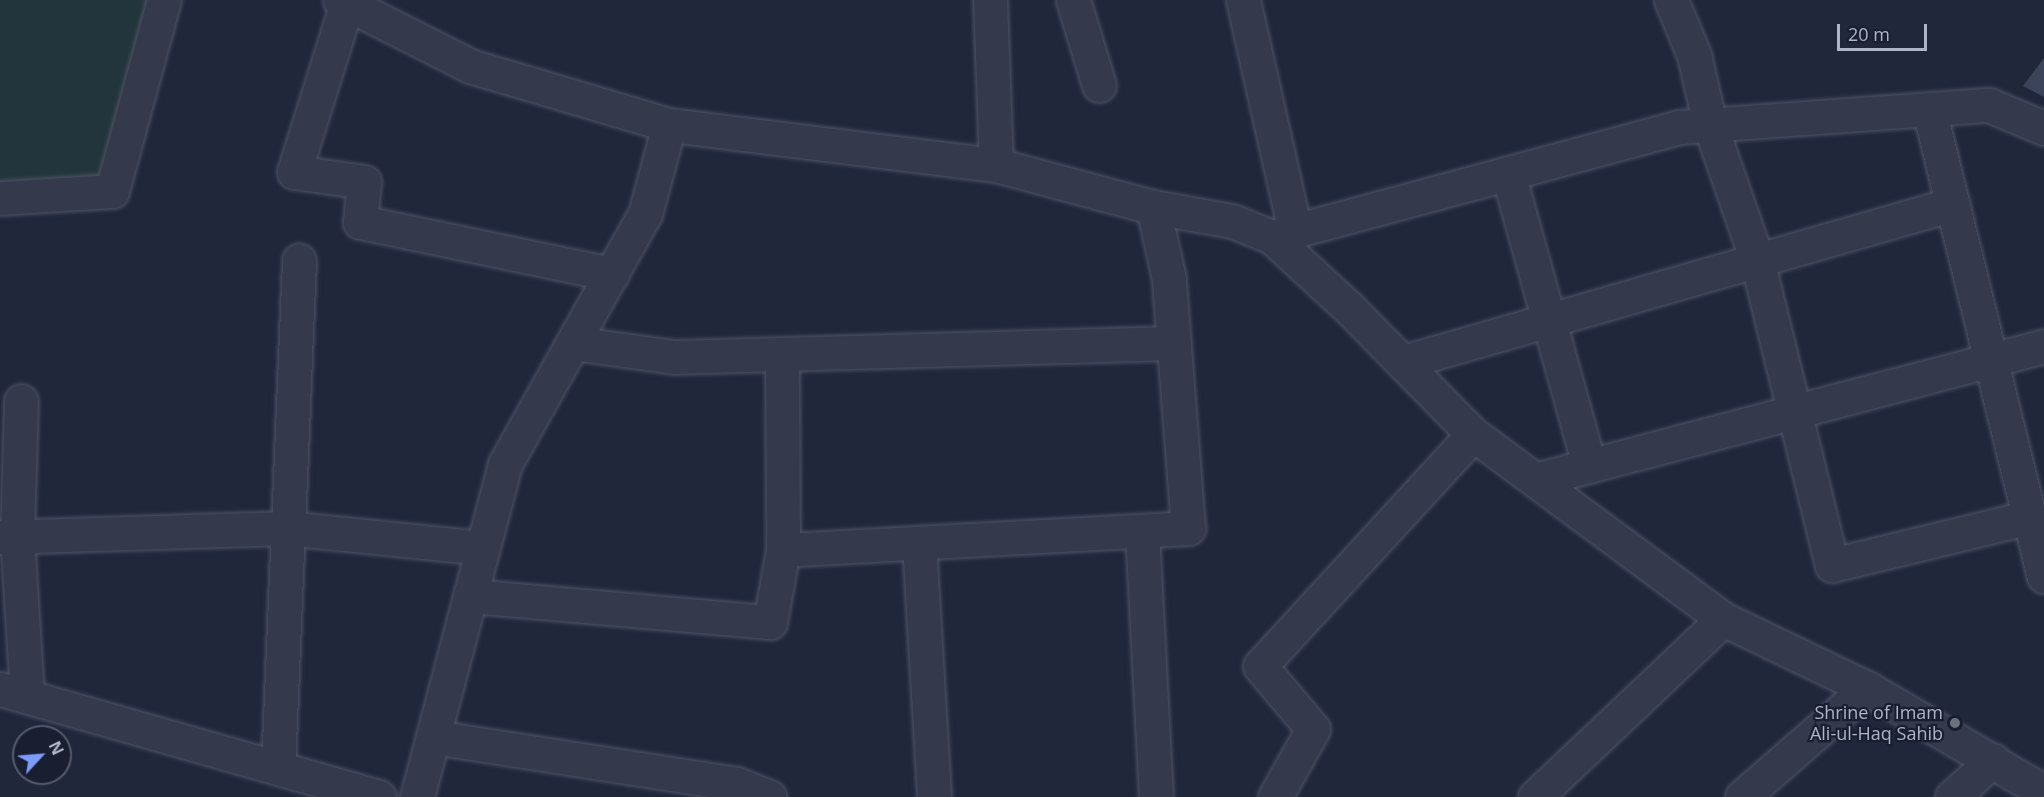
<!DOCTYPE html>
<html>
<head>
<meta charset="utf-8">
<style>
  body { margin:0 }
  #map { position:relative; width:2044px; height:797px; overflow:hidden; background:#20273b; font-family:"Open Sans",sans-serif }
  div>[style] { position:absolute }
  .green>* { inset:0; background:#22353c }
  .building>* { inset:0; background:#3c445b }
  .roads { filter:drop-shadow(0 0 2px #4f5466) drop-shadow(0 0 2px #4f5466) }
  .minor>* { height:33px; margin:-16.5px; padding:0 16.5px; transform-origin:16.5px; border-radius:16.5px; background:#343a4b }
  .dots>* { width:16px; height:16px; translate:-50% -50%; box-sizing:border-box; border:3px solid #191f30; border-radius:50% }
  span { translate:-50% -50%; white-space:nowrap; text-align:center; line-height:1.15; -webkit-text-stroke:4.5px #191f30; paint-order:stroke }
  .poi-label { font-size:18px; color:#afb4c7 }
  .right { translate:-100% -50%; text-align:right }
  .north { position:absolute; left:12px; top:725px; width:60px; height:60px; box-sizing:border-box; background:#191f30; border:2px solid #555b6c; border-radius:50%; rotate:64deg; font-size:16px; font-weight:700; line-height:24px; text-align:center; color:#afb4c7 }
  .north::after { content:''; display:block; margin:auto; width:21px; height:27px; background:#7d9bfe; clip-path:polygon(50% 0,100% 100%,50% 72%,0 100%) }
  .scale { position:absolute; left:1837px; top:24px; width:90px; height:27px; box-sizing:border-box; border:3px solid #afb4c7; border-top:0; padding-left:8px; font-size:18px; line-height:21px; white-space:nowrap; color:#afb4c7; -webkit-text-stroke:4px #191f30; paint-order:stroke }
</style>
</head>
<body>
<div id="map">
  <div class="green">
    <i style="clip-path:polygon(0 0,152px 0,112px 191px,0 198px)"></i>
  </div>
  <div class="building">
    <i style="clip-path:polygon(2044px 58px,2044px 97px,2023px 86px)"></i>
  </div>
  <div class="roads">
    <div class="minor">
      <i style="left:340px;top:0;width:146px;rotate:26.9deg"></i>
      <i style="left:470px;top:66px;width:208px;rotate:16.5deg"></i>
      <i style="left:669px;top:125px;width:329px;rotate:7deg"></i>
      <i style="left:996px;top:165px;width:163px;rotate:15deg"></i>
      <i style="left:1153px;top:207px;width:80px;rotate:10deg"></i>
      <i style="left:1232px;top:221px;width:43px;rotate:21.8deg"></i>
      <i style="left:1272px;top:237px;width:105px;rotate:42.7deg"></i>
      <i style="left:1349px;top:308px;width:177px;rotate:45.5deg"></i>
      <i style="left:1473px;top:434px;width:311px;rotate:36.5deg"></i>
      <i style="left:1723px;top:619px;width:160px;rotate:25.6deg"></i>
      <i style="left:1867px;top:688px;width:205px;rotate:30.4deg"></i>
      <i style="left:990px;top:0;width:165px;rotate:87.9deg"></i>
      <i style="left:1073px;top:0;width:89px;rotate:73deg"></i>
      <i style="left:1243px;top:0;width:237px;rotate:77.3deg"></i>
      <i style="left:1671px;top:0;width:60px;rotate:67.3deg"></i>
      <i style="left:1694px;top:55px;width:72px;rotate:77.1deg"></i>
      <i style="left:1710px;top:125px;width:143px;rotate:70.8deg"></i>
      <i style="left:1757px;top:260px;width:314px;rotate:76.2deg"></i>
      <i style="left:1832px;top:565px;width:204px;rotate:-13.6deg"></i>
      <i style="left:347px;top:3px;width:177px;rotate:107.4deg"></i>
      <i style="left:294px;top:172px;width:71px;rotate:8.1deg"></i>
      <i style="left:364px;top:182px;width:40px;rotate:95.7deg"></i>
      <i style="left:360px;top:222px;width:257px;rotate:11.7deg"></i>
      <i style="left:1929px;top:109px;width:481px;rotate:76.2deg"></i>
      <i style="left:1508px;top:173px;width:304px;rotate:74.5deg"></i>
      <i style="left:0;top:198px;width:112px;rotate:-3.6deg"></i>
      <i style="left:112px;top:191px;width:198px;rotate:-74.8deg"></i>
      <i style="left:1272px;top:237px;width:422px;rotate:-15.1deg"></i>
      <i style="left:1679px;top:127px;width:311px;rotate:-4.1deg"></i>
      <i style="left:1989px;top:105px;width:60px;rotate:22.7deg"></i>
      <i style="left:573px;top:343px;width:102px;rotate:7.9deg"></i>
      <i style="left:674px;top:357px;width:500px;rotate:-1.6deg"></i>
      <i style="left:782px;top:354px;width:196px;rotate:89.7deg"></i>
      <i style="left:1403px;top:362px;width:572px;rotate:-16.03deg"></i>
      <i style="left:21px;top:401px;width:135px;rotate:91.7deg"></i>
      <i style="left:17px;top:536px;width:160px;rotate:86.4deg"></i>
      <i style="left:1539px;top:479px;width:522px;rotate:-14.75deg"></i>
      <i style="left:1142px;top:531px;width:266px;rotate:87deg"></i>
      <i style="left:0;top:537px;width:286px;rotate:-1.8deg"></i>
      <i style="left:286px;top:528px;width:197px;rotate:5.8deg"></i>
      <i style="left:919px;top:543px;width:254px;rotate:86.6deg"></i>
      <i style="left:470px;top:596px;width:301px;rotate:5deg"></i>
      <i style="left:770px;top:622px;width:73px;rotate:-79.8deg"></i>
      <i style="left:783px;top:550px;width:406px;rotate:-3.1deg"></i>
      <i style="left:1188px;top:528px;width:250px;rotate:-94.4deg"></i>
      <i style="left:1169px;top:279px;width:74px;rotate:-102.5deg"></i>
      <i style="left:0;top:689px;width:394px;rotate:15.9deg"></i>
      <i style="left:433px;top:737px;width:308px;rotate:8.8deg"></i>
      <i style="left:737px;top:784px;width:35px;rotate:22deg"></i>
      <i style="left:278px;top:768px;width:508px;rotate:-87.63deg"></i>
      <i style="left:417px;top:797px;width:344px;rotate:-75.2deg"></i>
      <i style="left:505px;top:464px;width:287px;rotate:-60.8deg"></i>
      <i style="left:645px;top:214px;width:92px;rotate:-74.9deg"></i>
      <i style="left:1275px;top:797px;width:78px;rotate:-60.8deg"></i>
      <i style="left:1313px;top:729px;width:82px;rotate:-130.1deg"></i>
      <i style="left:1260px;top:666px;width:315px;rotate:-47.4deg"></i>
      <i style="left:1535px;top:797px;width:259px;rotate:-43.4deg"></i>
      <i style="left:1742px;top:797px;width:166px;rotate:-41.1deg"></i>
      <i style="left:1952px;top:797px;width:55px;rotate:-42.1deg"></i>
    </div>
  </div>
  <div class="dots">
    <i style="left:1955px;top:723px;background:#6b7280"></i>
  </div>
  <div class="poi-label">
    <span class="right" style="left:1943px;top:723px">Shrine of Imam<br>Ali-ul-Haq Sahib</span>
  </div>
  <div class="north">N</div>
  <div class="scale">20 m</div>
</div>
</body>
</html>
